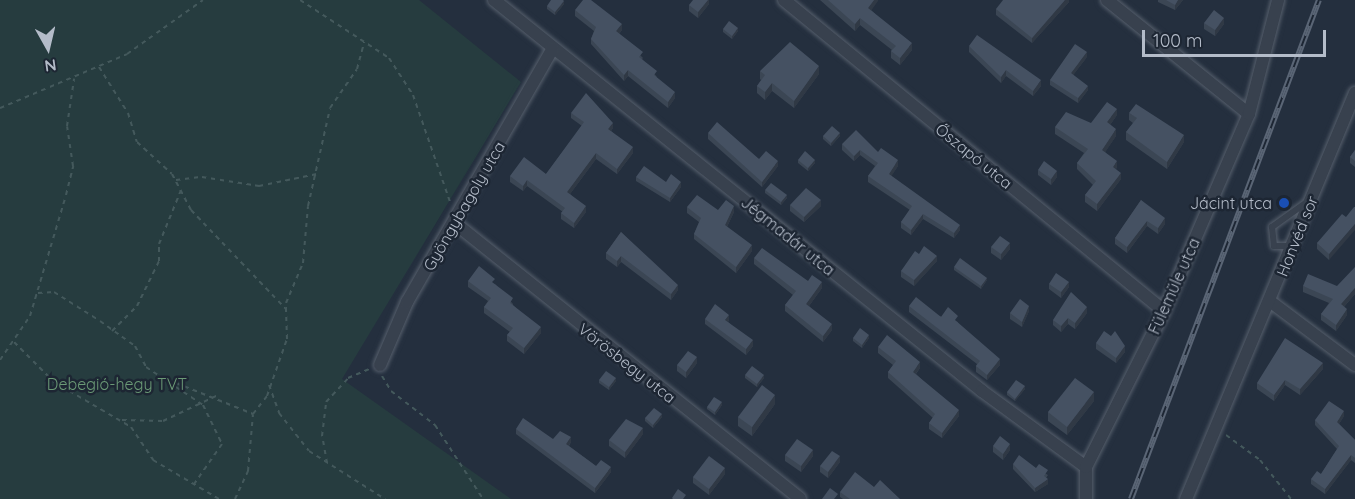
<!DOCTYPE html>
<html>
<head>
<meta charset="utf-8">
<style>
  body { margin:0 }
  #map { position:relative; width:1355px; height:499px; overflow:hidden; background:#242f3e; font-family:Quicksand,sans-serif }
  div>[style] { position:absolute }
  .green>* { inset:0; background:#263c3f }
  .path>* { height:2px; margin-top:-1px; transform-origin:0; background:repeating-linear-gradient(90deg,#44595c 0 4.5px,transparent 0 9px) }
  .roads { filter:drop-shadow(0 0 2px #565f6c) drop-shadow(0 0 2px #565f6c) }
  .lane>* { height:6px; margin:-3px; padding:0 3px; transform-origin:3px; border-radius:3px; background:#38414e }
  .street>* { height:12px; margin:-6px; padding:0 6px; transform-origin:6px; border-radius:6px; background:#38414e }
  .rail>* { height:6px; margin-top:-3px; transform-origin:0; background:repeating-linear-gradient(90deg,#1d2633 0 11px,#5a6575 0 22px); box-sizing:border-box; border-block:2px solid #5a6575 }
  .wall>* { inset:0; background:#3b4654 }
  .shaded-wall>* { inset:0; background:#303945 }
  .building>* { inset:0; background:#455162 }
  .dots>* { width:16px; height:16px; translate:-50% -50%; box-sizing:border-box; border:3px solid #1d2633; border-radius:50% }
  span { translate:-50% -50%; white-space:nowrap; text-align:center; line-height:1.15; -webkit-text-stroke:5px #1d2633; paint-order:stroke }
  .street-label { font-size:16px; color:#b4bcc9 }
  .poi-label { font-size:16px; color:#b4bcc9 }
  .right { translate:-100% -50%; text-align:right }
  .park-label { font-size:16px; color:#6b9a76 }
  .north { position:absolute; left:18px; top:18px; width:60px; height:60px; -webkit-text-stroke:4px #1d2633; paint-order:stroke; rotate:172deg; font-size:16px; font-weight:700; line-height:24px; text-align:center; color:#b4bcc9 }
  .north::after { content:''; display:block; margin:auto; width:21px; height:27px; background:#b4bcc9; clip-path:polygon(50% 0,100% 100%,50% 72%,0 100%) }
  .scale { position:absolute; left:1142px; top:30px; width:184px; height:27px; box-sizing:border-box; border:3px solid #b4bcc9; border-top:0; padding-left:8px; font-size:18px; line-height:21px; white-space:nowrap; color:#b4bcc9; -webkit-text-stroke:4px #1d2633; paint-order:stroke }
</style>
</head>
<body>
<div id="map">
  <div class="green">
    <i style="clip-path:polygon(0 0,419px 0,521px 82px,342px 379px,511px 499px,0 499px)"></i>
  </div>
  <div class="path">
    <i style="left:300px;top:0;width:106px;rotate:33.1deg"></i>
    <i style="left:389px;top:58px;width:44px;rotate:57deg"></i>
    <i style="left:413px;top:95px;width:113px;rotate:70.9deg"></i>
    <i style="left:99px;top:67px;width:54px;rotate:57.8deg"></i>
    <i style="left:128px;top:113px;width:30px;rotate:73deg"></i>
    <i style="left:137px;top:142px;width:47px;rotate:42.4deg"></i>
    <i style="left:172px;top:174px;width:41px;rotate:62.2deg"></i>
    <i style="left:191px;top:210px;width:137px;rotate:46.2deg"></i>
    <i style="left:0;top:108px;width:138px;rotate:-23deg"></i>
    <i style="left:127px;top:54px;width:93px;rotate:-35.4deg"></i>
    <i style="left:176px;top:180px;width:26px;rotate:-7deg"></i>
    <i style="left:202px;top:177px;width:58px;rotate:9deg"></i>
    <i style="left:259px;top:186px;width:59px;rotate:-11.7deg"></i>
    <i style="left:38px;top:293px;width:16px;rotate:-4deg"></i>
    <i style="left:54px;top:292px;width:54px;rotate:32.2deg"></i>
    <i style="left:100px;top:321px;width:43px;rotate:35.5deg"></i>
    <i style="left:135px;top:346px;width:24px;rotate:62deg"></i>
    <i style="left:146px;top:367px;width:69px;rotate:33.7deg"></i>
    <i style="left:203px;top:405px;width:43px;rotate:64deg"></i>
    <i style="left:222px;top:444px;width:52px;rotate:124.9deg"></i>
    <i style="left:112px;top:331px;width:35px;rotate:-45deg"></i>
    <i style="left:137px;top:306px;width:50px;rotate:-63.9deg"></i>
    <i style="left:159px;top:261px;width:17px;rotate:-90deg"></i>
    <i style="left:159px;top:244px;width:58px;rotate:-67.8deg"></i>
    <i style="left:14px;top:342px;width:57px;rotate:45deg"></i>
    <i style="left:54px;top:382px;width:89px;rotate:30.3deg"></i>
    <i style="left:131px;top:427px;width:40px;rotate:56deg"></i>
    <i style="left:153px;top:460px;width:77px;rotate:30.6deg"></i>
    <i style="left:0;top:360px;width:53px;rotate:-55.7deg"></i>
    <i style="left:30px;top:316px;width:126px;rotate:-73.4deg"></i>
    <i style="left:66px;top:195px;width:30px;rotate:-76deg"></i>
    <i style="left:73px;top:166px;width:40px;rotate:-98.5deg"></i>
    <i style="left:67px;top:126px;width:48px;rotate:-81.5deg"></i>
    <i style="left:382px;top:376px;width:17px;rotate:59deg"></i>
    <i style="left:391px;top:391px;width:56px;rotate:37.7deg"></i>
    <i style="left:435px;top:425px;width:88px;rotate:57deg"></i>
    <i style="left:176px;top:383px;width:83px;rotate:21.9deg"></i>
    <i style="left:269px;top:385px;width:30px;rotate:70deg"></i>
    <i style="left:279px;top:413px;width:48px;rotate:51.7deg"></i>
    <i style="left:309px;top:451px;width:90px;rotate:32.3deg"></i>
    <i style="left:122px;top:420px;width:41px;rotate:1.4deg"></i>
    <i style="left:163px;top:421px;width:59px;rotate:-25.3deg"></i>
    <i style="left:1226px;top:435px;width:42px;rotate:36.3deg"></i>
    <i style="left:1260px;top:460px;width:50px;rotate:51.5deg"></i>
    <i style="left:327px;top:463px;width:27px;rotate:-100deg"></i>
    <i style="left:322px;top:436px;width:34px;rotate:-83deg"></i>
    <i style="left:326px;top:402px;width:33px;rotate:-47deg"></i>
    <i style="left:348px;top:378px;width:25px;rotate:-23deg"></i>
    <i style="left:235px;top:499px;width:31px;rotate:-65deg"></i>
    <i style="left:248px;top:471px;width:57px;rotate:-85deg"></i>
    <i style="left:253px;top:414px;width:23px;rotate:-52deg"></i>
    <i style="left:267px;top:396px;width:60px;rotate:-70.7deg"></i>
    <i style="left:287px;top:339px;width:36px;rotate:-92deg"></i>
    <i style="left:286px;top:303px;width:43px;rotate:-67deg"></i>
    <i style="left:303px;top:263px;width:57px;rotate:-85deg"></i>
    <i style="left:308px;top:206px;width:100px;rotate:-77.3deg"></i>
    <i style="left:330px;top:108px;width:47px;rotate:-55.3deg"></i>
    <i style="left:357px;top:69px;width:28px;rotate:-75deg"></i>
  </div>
  <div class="roads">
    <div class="lane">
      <i style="left:1290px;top:246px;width:16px;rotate:180deg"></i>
      <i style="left:1274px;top:246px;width:19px;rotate:-96deg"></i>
      <i style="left:1272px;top:227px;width:43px;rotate:-35.5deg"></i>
    </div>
    <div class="street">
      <i style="left:494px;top:0;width:625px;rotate:38.7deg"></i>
      <i style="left:982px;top:391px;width:129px;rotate:36.2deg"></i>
      <i style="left:784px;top:0;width:491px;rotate:39.3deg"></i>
      <i style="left:1107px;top:0;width:182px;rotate:38.8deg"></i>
      <i style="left:456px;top:224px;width:440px;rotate:38.6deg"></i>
      <i style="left:1271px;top:302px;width:105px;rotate:36.9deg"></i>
      <i style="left:380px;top:365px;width:69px;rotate:-66.8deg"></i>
      <i style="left:407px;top:302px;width:293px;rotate:-60.1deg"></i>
      <i style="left:1086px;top:499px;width:32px;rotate:-90deg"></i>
      <i style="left:1086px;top:467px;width:174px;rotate:-63.4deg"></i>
      <i style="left:1164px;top:311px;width:215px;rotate:-66.7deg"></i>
      <i style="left:1249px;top:114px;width:118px;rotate:-75.7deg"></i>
      <i style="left:1186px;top:499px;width:440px;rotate:-67.4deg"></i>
    </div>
  </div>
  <div class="rail">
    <i style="left:1131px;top:499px;width:533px;rotate:-69.36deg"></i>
  </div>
  <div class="wall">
    <i style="clip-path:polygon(709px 0,709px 4px,698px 18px,689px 11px,689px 5px)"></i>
    <i style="clip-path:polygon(820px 0,878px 0,871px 10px,912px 50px,900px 65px,891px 58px,891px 51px,892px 50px,860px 25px,855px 31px)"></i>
    <i style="clip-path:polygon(1069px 0,1069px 2px,1032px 43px,996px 15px,996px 9px)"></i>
    <i style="clip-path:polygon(1158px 0,1183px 0,1175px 10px,1158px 2px)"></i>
    <i style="clip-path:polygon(564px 4px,555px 15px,547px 9px,547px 6px)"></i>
    <i style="clip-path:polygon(575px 10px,622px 30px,619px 34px,643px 58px,642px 59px,657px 77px,656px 78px,675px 98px,668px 108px,628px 76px,624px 81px,591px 44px,591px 39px,594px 31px,575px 16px)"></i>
    <i style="clip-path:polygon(1204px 23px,1224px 24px,1215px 36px,1204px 29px)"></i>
    <i style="clip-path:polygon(723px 29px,738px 31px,732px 39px,723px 32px)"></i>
    <i style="clip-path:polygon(969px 46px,1041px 86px,1033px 96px,1006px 76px,1001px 83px,969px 52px)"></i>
    <i style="clip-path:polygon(1087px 57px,1073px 75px,1088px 90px,1078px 103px,1050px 85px,1050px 80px)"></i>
    <i style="clip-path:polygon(760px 71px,819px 74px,794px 108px,772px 91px,765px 100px,757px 93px,757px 86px,761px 80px,760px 79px)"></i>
    <i style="clip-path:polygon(571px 113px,613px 128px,611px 131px,633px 153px,617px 174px,596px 159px,570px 194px,586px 212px,574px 228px,561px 219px,561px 213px,563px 212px,527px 186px,523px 191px,510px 182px,510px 176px,546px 174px,582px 126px,571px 118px)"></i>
    <i style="clip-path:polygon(1129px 113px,1184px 142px,1167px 169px,1126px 140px,1126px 132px,1133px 123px,1129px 120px)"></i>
    <i style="clip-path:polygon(1117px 115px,1110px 125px,1116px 136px,1105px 152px,1117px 167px,1116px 169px,1121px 179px,1097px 211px,1085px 202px,1085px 195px,1093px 185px,1077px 169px,1077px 163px,1084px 153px,1055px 134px,1055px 127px,1091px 123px)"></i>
    <i style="clip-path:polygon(708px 133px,759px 159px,778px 166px,762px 187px,708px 139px)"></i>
    <i style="clip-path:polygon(823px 136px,840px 136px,831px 146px,823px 139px)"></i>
    <i style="clip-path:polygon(842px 144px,878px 152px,898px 166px,891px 176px,960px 230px,954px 238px,923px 219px,911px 235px,901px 228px,901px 222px,910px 210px,868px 182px,868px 176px,875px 166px,860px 155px,854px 161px,842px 150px)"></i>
    <i style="clip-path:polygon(1355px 150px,1355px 167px,1350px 163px,1350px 157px)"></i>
    <i style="clip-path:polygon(798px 160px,815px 163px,808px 171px,798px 163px)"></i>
    <i style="clip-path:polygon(1038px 170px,1057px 177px,1051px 185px,1038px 175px)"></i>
    <i style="clip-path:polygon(636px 177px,666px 182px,681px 187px,670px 202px,636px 181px)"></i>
    <i style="clip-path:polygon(765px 190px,787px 198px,781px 205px,765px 193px)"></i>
    <i style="clip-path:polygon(1141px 200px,1165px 224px,1158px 234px,1147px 226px,1127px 253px,1115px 244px,1115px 238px)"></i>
    <i style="clip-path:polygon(790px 205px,821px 206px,804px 222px,790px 211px)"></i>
    <i style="clip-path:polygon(687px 207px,734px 212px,727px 227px,752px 251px,736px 273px,694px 239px,694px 234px,699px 222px,687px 213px)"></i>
    <i style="clip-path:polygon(1346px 217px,1329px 260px,1317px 249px,1317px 243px)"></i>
    <i style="clip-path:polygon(621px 232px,678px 290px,671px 300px,621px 262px,617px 267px,606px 259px,606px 253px)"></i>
    <i style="clip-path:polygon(991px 247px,1010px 249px,1001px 260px,991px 253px)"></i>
    <i style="clip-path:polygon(919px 254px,937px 261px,914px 286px,901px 277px,901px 271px)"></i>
    <i style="clip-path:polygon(754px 258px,808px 281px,822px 288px,809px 306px,832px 330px,823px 342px,785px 311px,785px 305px,793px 295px,754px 264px)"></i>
    <i style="clip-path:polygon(954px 267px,987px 280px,981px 289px,954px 270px)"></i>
    <i style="clip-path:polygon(468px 281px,495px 284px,513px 304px,513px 305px,541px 333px,524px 354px,507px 341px,507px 335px,510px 332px,484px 313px,484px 307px,488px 301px,468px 287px)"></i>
    <i style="clip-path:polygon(1049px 284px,1069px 287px,1061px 298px,1049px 289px)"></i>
    <i style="clip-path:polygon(1303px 286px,1355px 294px,1344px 307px,1347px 315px,1336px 331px,1321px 320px,1321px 314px,1329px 303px,1303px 292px)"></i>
    <i style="clip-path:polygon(909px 306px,958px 322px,958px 323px,1000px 365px,987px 380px,976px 372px,976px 366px,977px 364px,909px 312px)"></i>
    <i style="clip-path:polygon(1029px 311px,1022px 327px,1010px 319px,1010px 313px)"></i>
    <i style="clip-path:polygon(1087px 313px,1075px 329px,1068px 324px,1061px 332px,1053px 325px,1053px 320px)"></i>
    <i style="clip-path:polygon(705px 319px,729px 320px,728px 322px,753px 346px,746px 355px,705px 324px)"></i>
    <i style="clip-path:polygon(853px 338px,869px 338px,862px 348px,853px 341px)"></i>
    <i style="clip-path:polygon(1096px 343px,1125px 352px,1116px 363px,1096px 349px)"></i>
    <i style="clip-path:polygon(878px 347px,920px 368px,916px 374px,959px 416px,942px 438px,929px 429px,929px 423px,933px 418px,888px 378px,888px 372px,893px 365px,878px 353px)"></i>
    <i style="clip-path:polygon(697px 363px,686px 378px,677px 371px,677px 365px)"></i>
    <i style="clip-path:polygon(1323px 369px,1300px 395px,1285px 385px,1274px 401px,1257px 389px,1257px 383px)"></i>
    <i style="clip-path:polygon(745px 375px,764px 378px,757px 387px,745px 378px)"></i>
    <i style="clip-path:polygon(599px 380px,616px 381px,609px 390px,599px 383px)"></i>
    <i style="clip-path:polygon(1025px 389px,1015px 401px,1007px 395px,1007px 392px)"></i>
    <i style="clip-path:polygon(1094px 401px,1067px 435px,1048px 421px,1048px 412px)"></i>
    <i style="clip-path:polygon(775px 404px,752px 436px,738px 426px,738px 417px)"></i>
    <i style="clip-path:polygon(722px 405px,715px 415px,707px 409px,707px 407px)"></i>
    <i style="clip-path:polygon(1344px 416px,1339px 424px,1355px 440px,1355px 463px,1351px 460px,1325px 494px,1311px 484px,1311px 479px,1321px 474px,1337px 449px,1315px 425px,1315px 420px)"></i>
    <i style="clip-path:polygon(662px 417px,653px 428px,645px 421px,645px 418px)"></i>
    <i style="clip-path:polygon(516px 429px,553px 439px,571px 442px,569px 446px,596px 466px,611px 472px,595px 493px,516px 434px)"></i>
    <i style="clip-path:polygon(643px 434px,625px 458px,609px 446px,609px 440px)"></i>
    <i style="clip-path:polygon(993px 446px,1010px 450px,1003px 460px,993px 452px)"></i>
    <i style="clip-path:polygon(785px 455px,813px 456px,801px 472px,785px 461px)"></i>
    <i style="clip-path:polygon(840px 462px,828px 478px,820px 472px,820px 466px)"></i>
    <i style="clip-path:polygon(1013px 464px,1036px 468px,1048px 475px,1046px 478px,1048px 484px,1035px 492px,1013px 469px)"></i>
    <i style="clip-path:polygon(725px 474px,709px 495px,693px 483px,693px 477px)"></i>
    <i style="clip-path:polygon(874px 487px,900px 499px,843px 499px,840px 497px,840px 492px)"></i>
  </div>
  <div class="shaded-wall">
    <i style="clip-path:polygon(708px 0,709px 0,709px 4px,698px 18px,698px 12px)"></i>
    <i style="clip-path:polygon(874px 0,878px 0,878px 1px,868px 15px,868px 8px)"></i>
    <i style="clip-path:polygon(1065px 0,1069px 0,1069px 2px,1032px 43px,1032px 38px)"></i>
    <i style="clip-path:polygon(1178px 0,1183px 0,1175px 10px,1175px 5px)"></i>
    <i style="clip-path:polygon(564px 1px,564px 4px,555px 15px,555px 12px)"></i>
    <i style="clip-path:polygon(860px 18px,860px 25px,855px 31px,855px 24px)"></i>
    <i style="clip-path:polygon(1224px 18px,1224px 24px,1215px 36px,1215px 30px)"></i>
    <i style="clip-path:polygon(622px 24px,622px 30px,616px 37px,616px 31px)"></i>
    <i style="clip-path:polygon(738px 28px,738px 31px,732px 39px,732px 36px)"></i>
    <i style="clip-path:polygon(912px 43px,912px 50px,900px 65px,900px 58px)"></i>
    <i style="clip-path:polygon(1087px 52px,1087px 57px,1071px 78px,1071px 73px)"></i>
    <i style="clip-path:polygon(819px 66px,819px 74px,794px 108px,794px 101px)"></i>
    <i style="clip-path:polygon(628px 70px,628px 76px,624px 81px,624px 75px)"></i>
    <i style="clip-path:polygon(1006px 70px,1006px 76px,1001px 83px,1001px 77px)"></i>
    <i style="clip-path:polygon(1041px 80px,1041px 86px,1033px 96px,1033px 91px)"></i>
    <i style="clip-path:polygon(772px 83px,772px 91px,765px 100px,765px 92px)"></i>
    <i style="clip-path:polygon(1088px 86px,1088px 90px,1078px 103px,1078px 98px)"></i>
    <i style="clip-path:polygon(675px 92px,675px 98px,668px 108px,668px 102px)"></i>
    <i style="clip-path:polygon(1117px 109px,1117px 115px,1107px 129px,1107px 122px)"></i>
    <i style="clip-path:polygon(613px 123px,613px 128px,608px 135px,608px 129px)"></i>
    <i style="clip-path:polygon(1116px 129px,1116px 136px,1102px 157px,1102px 150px)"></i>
    <i style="clip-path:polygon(840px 133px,840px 136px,831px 146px,831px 143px)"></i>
    <i style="clip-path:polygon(1184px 135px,1184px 142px,1167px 169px,1167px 162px)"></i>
    <i style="clip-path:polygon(633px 147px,633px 153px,617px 174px,617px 169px)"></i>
    <i style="clip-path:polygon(860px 150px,860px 155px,854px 161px,854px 156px)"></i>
    <i style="clip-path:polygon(596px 153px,596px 159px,567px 198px,567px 192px)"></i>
    <i style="clip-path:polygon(815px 160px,815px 163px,808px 171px,808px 168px)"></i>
    <i style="clip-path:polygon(898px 160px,898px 166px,889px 180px,889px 174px)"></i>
    <i style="clip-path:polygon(778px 161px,778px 166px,762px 187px,762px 182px)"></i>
    <i style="clip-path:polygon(1117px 161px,1117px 167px,1113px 174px,1113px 167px)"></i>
    <i style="clip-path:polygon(1057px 171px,1057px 177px,1051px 185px,1051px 179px)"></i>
    <i style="clip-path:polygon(1121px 173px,1121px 179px,1097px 211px,1097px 204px)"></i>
    <i style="clip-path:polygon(527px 180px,527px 186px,523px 191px,523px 186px)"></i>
    <i style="clip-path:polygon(681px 182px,681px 187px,670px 202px,670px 198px)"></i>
    <i style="clip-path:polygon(787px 195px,787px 198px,781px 205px,781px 202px)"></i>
    <i style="clip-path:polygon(821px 200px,821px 206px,804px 222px,804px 217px)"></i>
    <i style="clip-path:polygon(586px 206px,586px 212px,574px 228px,574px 223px)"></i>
    <i style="clip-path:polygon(734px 206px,734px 212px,725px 231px,725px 225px)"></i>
    <i style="clip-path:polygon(923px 214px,923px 219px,911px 235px,911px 230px)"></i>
    <i style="clip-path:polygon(1165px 218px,1165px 224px,1158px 234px,1158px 228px)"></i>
    <i style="clip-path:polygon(1147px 221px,1147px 226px,1127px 253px,1127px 247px)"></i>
    <i style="clip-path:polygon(1355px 224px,1355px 230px,1329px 260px,1329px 254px)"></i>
    <i style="clip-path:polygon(960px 225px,960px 230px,954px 238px,954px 233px)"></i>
    <i style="clip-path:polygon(1010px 243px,1010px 249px,1001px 260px,1001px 254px)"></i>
    <i style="clip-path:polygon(752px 245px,752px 251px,736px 273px,736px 267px)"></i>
    <i style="clip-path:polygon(621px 256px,621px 262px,617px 267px,617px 261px)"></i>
    <i style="clip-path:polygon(937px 256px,937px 261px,914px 286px,914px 280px)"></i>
    <i style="clip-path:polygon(987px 278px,987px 280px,981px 289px,981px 286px)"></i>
    <i style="clip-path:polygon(822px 282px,822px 288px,806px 310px,806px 304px)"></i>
    <i style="clip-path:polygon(1069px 282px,1069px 287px,1061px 298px,1061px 292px)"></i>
    <i style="clip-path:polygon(678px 285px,678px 290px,671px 300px,671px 294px)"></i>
    <i style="clip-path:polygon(1355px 288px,1355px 294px,1341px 310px,1341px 304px)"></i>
    <i style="clip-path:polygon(1029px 306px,1029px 311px,1022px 327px,1022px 322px)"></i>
    <i style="clip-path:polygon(1087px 307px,1087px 313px,1075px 329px,1075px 323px)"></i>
    <i style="clip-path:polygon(1347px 309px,1347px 315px,1336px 331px,1336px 325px)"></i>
    <i style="clip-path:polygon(729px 315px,729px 320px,725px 326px,725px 320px)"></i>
    <i style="clip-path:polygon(1068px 318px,1068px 324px,1061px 332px,1061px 326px)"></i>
    <i style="clip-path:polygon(832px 324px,832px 330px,823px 342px,823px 336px)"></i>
    <i style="clip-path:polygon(541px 327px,541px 333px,524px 354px,524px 348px)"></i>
    <i style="clip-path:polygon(869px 335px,869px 338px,862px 348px,862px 345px)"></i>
    <i style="clip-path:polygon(753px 340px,753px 346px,746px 355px,746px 349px)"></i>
    <i style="clip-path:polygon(1125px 346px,1125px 352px,1116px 363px,1116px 358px)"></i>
    <i style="clip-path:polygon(697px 357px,697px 363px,686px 378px,686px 372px)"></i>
    <i style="clip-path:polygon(1000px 359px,1000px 365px,987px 380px,987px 375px)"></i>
    <i style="clip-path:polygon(920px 362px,920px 368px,913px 377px,913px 372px)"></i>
    <i style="clip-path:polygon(1323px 363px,1323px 369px,1300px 395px,1300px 389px)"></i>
    <i style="clip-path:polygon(764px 375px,764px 378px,757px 387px,757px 384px)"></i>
    <i style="clip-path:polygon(616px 378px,616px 381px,609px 390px,609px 387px)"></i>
    <i style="clip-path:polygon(1285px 380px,1285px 385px,1274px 401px,1274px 395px)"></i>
    <i style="clip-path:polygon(1025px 386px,1025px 389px,1015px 401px,1015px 399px)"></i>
    <i style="clip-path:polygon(1094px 392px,1094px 401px,1067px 435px,1067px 427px)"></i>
    <i style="clip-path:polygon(775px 395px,775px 404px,752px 436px,752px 427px)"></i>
    <i style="clip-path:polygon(722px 402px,722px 405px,715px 415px,715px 412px)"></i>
    <i style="clip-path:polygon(959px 410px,959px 416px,942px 438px,942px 433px)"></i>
    <i style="clip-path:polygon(1344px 411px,1344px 416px,1337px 427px,1337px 422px)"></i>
    <i style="clip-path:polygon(662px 414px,662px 417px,653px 428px,653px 425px)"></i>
    <i style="clip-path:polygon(643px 428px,643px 434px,625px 458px,625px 452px)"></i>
    <i style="clip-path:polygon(571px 437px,571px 442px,566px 449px,566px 444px)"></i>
    <i style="clip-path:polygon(1010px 444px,1010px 450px,1003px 460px,1003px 454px)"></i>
    <i style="clip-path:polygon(813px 450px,813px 456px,801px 472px,801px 466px)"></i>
    <i style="clip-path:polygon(1351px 455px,1351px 460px,1325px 494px,1325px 489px)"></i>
    <i style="clip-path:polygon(840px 456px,840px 462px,828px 478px,828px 472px)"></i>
    <i style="clip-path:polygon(611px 467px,611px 472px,595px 493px,595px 488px)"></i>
    <i style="clip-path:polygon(725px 468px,725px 474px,709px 495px,709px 489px)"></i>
    <i style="clip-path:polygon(1048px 479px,1048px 484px,1035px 492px,1035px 488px)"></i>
  </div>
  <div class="building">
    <i style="clip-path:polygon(551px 0,563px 0,564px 1px,555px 12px,547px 6px)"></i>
    <i style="clip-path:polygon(583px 0,591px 0,622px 24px,616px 31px,643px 52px,639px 57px,657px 71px,654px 75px,675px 92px,668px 102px,628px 70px,624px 75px,591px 39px,596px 27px,575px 10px)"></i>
    <i style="clip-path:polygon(693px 0,708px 0,698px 12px,689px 5px)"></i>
    <i style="clip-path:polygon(828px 0,874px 0,868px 8px,912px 43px,900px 58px,891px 51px,896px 46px,860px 18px,855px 24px)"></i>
    <i style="clip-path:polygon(1003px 0,1065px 0,1032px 38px,996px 9px)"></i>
    <i style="clip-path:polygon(1166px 0,1178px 0,1175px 5px)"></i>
    <i style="clip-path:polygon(1214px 10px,1224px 18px,1215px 30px,1204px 23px)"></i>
    <i style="clip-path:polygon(729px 21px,738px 28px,732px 36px,723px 29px)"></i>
    <i style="clip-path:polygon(977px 35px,1041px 80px,1033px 91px,1006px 70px,1001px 77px,969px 46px)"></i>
    <i style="clip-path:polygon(790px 42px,819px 66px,794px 101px,772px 83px,765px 92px,757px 86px,765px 75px,760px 71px)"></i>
    <i style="clip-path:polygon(1075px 44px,1087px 52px,1071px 73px,1088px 86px,1078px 98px,1050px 80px)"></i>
    <i style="clip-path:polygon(586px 93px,613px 123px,608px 129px,633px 147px,617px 169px,596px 153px,567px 192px,586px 206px,574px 223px,561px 213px,565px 208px,527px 180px,523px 186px,510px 176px,524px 157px,546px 174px,584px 122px,571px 113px)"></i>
    <i style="clip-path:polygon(1107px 102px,1117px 109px,1107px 122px,1116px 129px,1102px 150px,1117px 161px,1113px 167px,1121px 173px,1097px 204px,1085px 195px,1096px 181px,1077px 163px,1088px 149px,1055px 127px,1066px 112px,1091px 123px)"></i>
    <i style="clip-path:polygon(1136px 104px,1184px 135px,1167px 162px,1126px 132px,1137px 118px,1129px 113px)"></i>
    <i style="clip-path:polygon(717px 122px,759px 159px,766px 151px,778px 161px,762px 182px,708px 133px)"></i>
    <i style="clip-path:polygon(832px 126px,840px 133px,831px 143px,823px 136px)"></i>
    <i style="clip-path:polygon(856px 130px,878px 152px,881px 148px,898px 160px,889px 174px,960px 225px,954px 233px,923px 214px,911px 230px,901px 222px,912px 206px,868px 176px,878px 163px,860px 150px,854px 156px,842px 144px)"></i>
    <i style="clip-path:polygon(1355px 150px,1355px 161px,1350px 157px)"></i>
    <i style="clip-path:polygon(805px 151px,815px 160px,808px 168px,798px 160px)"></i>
    <i style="clip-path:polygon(1044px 161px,1057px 171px,1051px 179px,1038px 170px)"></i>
    <i style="clip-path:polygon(644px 166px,666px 182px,671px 174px,681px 182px,670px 198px,636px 177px)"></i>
    <i style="clip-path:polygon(771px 183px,787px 195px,781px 202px,765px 190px)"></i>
    <i style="clip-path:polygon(806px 188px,821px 200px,804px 217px,790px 205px)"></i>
    <i style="clip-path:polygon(697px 195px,718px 210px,726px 200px,734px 206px,725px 225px,752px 245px,736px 267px,694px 234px,701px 218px,687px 207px)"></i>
    <i style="clip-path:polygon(1141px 200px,1165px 218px,1158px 228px,1147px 221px,1127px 247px,1115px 238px)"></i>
    <i style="clip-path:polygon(1354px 207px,1355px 207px,1355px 224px,1329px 254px,1317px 243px,1342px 214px,1346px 217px)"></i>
    <i style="clip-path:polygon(621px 232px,678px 285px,671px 294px,621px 256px,617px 261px,606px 253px)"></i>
    <i style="clip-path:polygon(1000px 236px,1010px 243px,1001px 254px,991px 247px)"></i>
    <i style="clip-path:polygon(924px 246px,937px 256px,914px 280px,901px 271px,915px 251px,919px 254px)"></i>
    <i style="clip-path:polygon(762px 248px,808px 281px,812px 275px,822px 282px,806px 304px,832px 324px,823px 336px,785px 305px,796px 291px,754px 258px)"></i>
    <i style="clip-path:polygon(960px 258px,987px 278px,981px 286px,954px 267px)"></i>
    <i style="clip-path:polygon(479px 266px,495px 279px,492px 282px,513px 298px,510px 303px,541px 327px,524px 348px,507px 335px,513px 328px,484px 307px,491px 298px,468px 281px)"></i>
    <i style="clip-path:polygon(1355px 267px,1355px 288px,1341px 304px,1347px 309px,1336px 325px,1321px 314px,1333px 299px,1303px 286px,1308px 274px,1337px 286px)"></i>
    <i style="clip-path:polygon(1056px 273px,1069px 282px,1061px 292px,1049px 284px)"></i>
    <i style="clip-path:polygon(1071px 292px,1087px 307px,1075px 323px,1068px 318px,1061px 326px,1053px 320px)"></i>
    <i style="clip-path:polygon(916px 297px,941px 317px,948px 307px,958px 316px,955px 320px,1000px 359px,987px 375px,976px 366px,980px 361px,909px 306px)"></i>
    <i style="clip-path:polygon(1020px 299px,1029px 306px,1022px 322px,1010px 313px)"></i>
    <i style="clip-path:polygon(715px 304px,729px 315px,725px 320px,753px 340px,746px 349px,705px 319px)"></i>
    <i style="clip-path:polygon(860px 328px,869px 335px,862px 345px,853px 338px)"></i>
    <i style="clip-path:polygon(1104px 331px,1111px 336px,1115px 331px,1125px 346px,1116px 358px,1096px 343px)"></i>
    <i style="clip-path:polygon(887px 335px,920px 362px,913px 372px,959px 410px,942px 433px,929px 423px,935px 414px,888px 372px,896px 361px,878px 347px)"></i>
    <i style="clip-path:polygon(1285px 338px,1323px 363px,1300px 389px,1285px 380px,1274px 395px,1257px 383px)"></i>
    <i style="clip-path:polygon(688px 351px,697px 357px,686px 372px,677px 365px)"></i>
    <i style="clip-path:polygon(752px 366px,764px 375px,757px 384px,745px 375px)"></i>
    <i style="clip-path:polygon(606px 371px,616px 378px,609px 387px,599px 380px)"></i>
    <i style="clip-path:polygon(1075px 378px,1094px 392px,1067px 427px,1048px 412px)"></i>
    <i style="clip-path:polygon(1016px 380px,1025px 386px,1015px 399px,1007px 392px)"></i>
    <i style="clip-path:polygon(762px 385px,775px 395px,752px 427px,738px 417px)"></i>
    <i style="clip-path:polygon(714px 397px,722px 402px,715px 412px,707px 407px)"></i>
    <i style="clip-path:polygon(1329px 401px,1344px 411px,1337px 422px,1355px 440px,1355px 458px,1351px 455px,1325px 489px,1311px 479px,1317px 471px,1321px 474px,1339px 446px,1315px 420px)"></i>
    <i style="clip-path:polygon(654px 408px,662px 414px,653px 425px,645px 418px)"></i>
    <i style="clip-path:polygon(523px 418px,553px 439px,560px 431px,571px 437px,566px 444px,596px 466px,601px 460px,611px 467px,595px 488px,516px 429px)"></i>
    <i style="clip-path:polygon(626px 419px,643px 428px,625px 452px,609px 440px)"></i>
    <i style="clip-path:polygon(1000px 436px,1010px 444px,1003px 454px,993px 446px)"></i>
    <i style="clip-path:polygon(797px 439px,813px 450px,801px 466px,785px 455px)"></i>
    <i style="clip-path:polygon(832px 451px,840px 456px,828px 472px,820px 466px)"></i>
    <i style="clip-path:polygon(1019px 455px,1036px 468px,1039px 464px,1048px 470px,1044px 476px,1048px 479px,1035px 488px,1013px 464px)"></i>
    <i style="clip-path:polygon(709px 456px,725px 468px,709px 489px,693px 477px)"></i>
    <i style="clip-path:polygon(855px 472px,874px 487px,880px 480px,900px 499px,850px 499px,840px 492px)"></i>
    <i style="clip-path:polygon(830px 488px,838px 494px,834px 499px,822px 499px)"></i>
    <i style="clip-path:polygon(678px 489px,686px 495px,683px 499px,673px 499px,672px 498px)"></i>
  </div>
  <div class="dots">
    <i style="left:1284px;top:203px;background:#1a4fb4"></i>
  </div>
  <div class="street-label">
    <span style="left:974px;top:156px;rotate:39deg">Őszapó utca</span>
    <span style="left:464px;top:206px;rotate:-60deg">Gyöngybagoly utca</span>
    <span style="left:788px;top:236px;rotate:39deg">Jégmadár utca</span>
    <span style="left:1297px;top:236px;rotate:-68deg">Honvéd sor</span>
    <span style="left:1174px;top:286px;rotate:-66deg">Fülemüle utca</span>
    <span style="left:627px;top:363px;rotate:38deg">Vörösbegy utca</span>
  </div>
  <div class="poi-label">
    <span class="right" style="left:1272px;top:203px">Jácint utca</span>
  </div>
  <div class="park-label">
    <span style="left:117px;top:384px">Debegió-hegy TVT</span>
  </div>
  <div class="north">N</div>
  <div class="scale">100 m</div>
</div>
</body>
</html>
